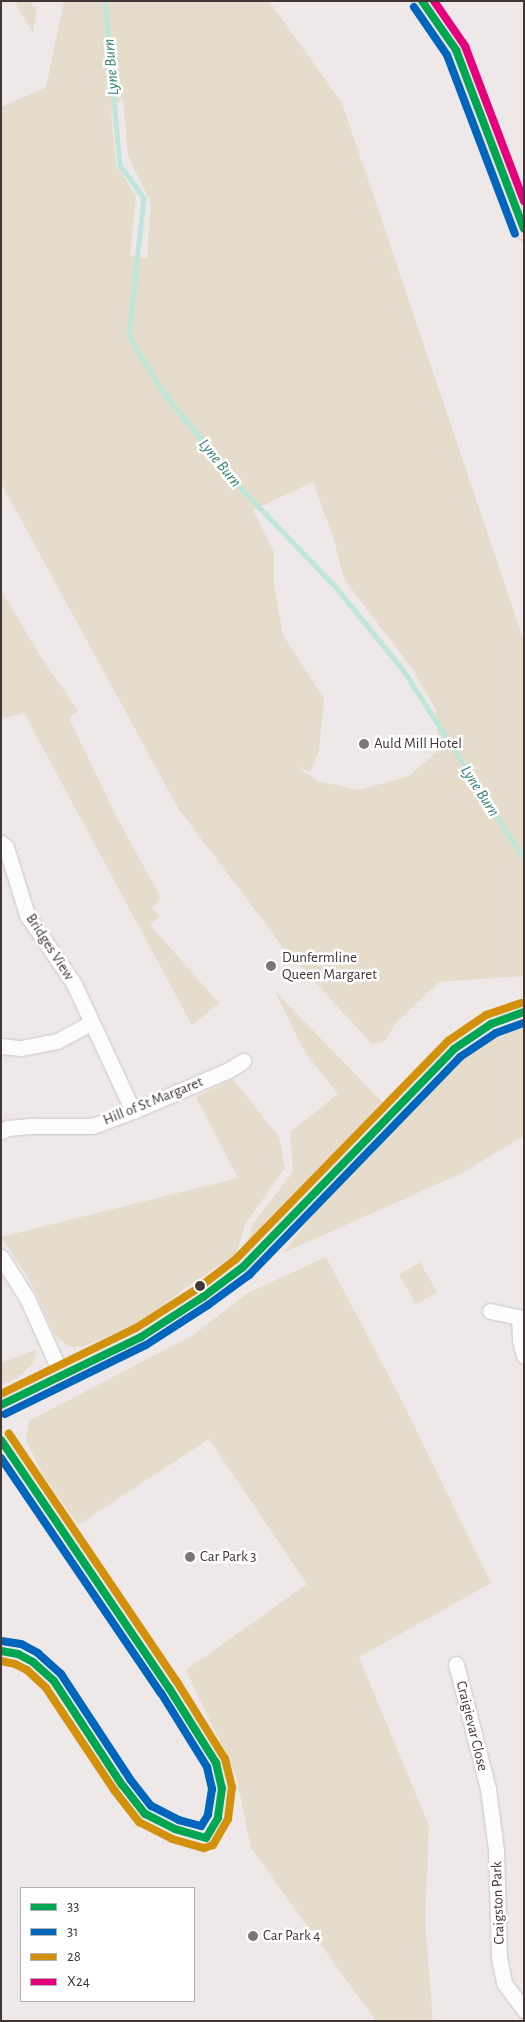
<!DOCTYPE html>
<html>
<head>
<meta charset="utf-8">
<style>
  body { margin:0 }
  #map { position:relative; width:525px; height:2022px; overflow:hidden; background:#eee8e8; font-family:"Alegreya Sans",sans-serif }
  div>[style] { position:absolute }
  .green>* { inset:0; background:#e6dccb }
  .stream>* { height:4.5px; margin:-2.25px; padding:0 2.25px; transform-origin:2.25px; border-radius:2.25px; background:#bee7d9 }
  .roads { filter:drop-shadow(0 0 1px #ccc6c6) drop-shadow(0 0 1px #ccc6c6) }
  .minor>* { height:15px; margin:-7.5px; padding:0 7.5px; transform-origin:7.5px; border-radius:7.5px; background:#fcfcfc }
  .major>* { height:19px; margin:-9.5px; padding:0 9.5px; transform-origin:9.5px; border-radius:9.5px; background:#eee4e4 }
  .bus-1>* { height:8px; margin:-4px; padding:0 4px; transform-origin:4px; border-radius:4px; background:#00a651 }
  .bus-2>* { height:8px; margin:-4px; padding:0 4px; transform-origin:4px; border-radius:4px; background:#0065bd }
  .bus-3>* { height:8px; margin:-4px; padding:0 4px; transform-origin:4px; border-radius:4px; background:#d3900b }
  .bus-4>* { height:8px; margin:-4px; padding:0 4px; transform-origin:4px; border-radius:4px; background:#e5007d }
  .dots>* { width:14px; height:14px; translate:-50% -50%; box-sizing:border-box; border:2px solid #fff; border-radius:50% }
  span { translate:-50% -50%; white-space:nowrap; text-align:center; line-height:1.15; -webkit-text-stroke:5px #fff; paint-order:stroke }
  .poi-label { font-size:15px; color:#423637 }
  .left { translate:0 -50%; text-align:left }
  .street-label { font-size:15px; color:#423637 }
  .water-label { font-size:16px; color:#34836b; font-style:italic }
  .frame { position:absolute; inset:0; border:2px solid #423637; pointer-events:none }
  .legend { position:absolute; left:20px; top:1887px; width:175px; height:115px; box-sizing:border-box; background:#fff; border:1px solid #b3afaf; margin:0; padding:6px 9px; list-style:none; font-size:15px; color:#423637 }
  .legend li { display:flex; align-items:center; gap:10px; height:25px }
  .legend b { width:25px; border:1px solid #b3afaf }
</style>
</head>
<body>
<div id="map">
  <div class="green">
    <i style="clip-path:polygon(19px 1px,33px 1px,32px 6px,37px 7px,33px 33px,15px 3px)"></i>
    <i style="clip-path:polygon(evenodd,64px 1px,269px 1px,342px 103px,524px 641px,524px 976px,439px 982px,395px 1024px,385px 1041px,372px 1044px,282px 946px,178px 808px,1px 483px,1px 107px,46px 87px,64px 1px,123px 98px,128px 156px,151px 203px,147px 258px,130px 256px,136px 196px,116px 165px,111px 111px,123px 98px,64px 1px,313px 482px,334px 540px,344px 579px,414px 671px,436px 710px,438px 751px,409px 776px,359px 790px,318px 781px,294px 765px,310px 772px,319px 751px,324px 699px,283px 635px,274px 584px,274px 552px,253px 510px,313px 482px)"></i>
    <i style="clip-path:polygon(1px 590px,39px 654px,78px 711px,69px 718px,116px 816px,161px 898px,152px 908px,159px 917px,150px 925px,219px 1003px,192px 1025px,24px 713px,1px 719px)"></i>
    <i style="clip-path:polygon(275px 991px,382px 1102px,247px 1246px,252px 1225px,293px 1172px,290px 1132px,338px 1094px,304px 1051px)"></i>
    <i style="clip-path:polygon(524px 1028px,524px 1136px,462px 1173px,283px 1253px,330px 1193px,439px 1077px,469px 1052px,509px 1032px)"></i>
    <i style="clip-path:polygon(233px 1079px,279px 1137px,285px 1168px,245px 1224px,236px 1254px,184px 1289px,151px 1318px,85px 1346px,72px 1347px,65px 1344px,55px 1335px,29px 1279px,1px 1237px,238px 1178px,196px 1097px)"></i>
    <i style="clip-path:polygon(326px 1257px,402px 1401px,491px 1583px,359px 1657px,429px 1826px,425px 1921px,433px 2021px,376px 2021px,251px 1848px,236px 1775px,186px 1670px,307px 1584px,209px 1439px,78px 1525px,44px 1477px,26px 1440px,29px 1421px,195px 1334px,248px 1293px)"></i>
    <i style="clip-path:polygon(420px 1262px,437px 1292px,416px 1304px,399px 1275px)"></i>
    <i style="clip-path:polygon(37px 1349px,32px 1365px,18px 1377px,1px 1385px,1px 1363px)"></i>
  </div>
  <div class="stream">
    <i style="left:105px;top:1px;width:165px;rotate:84.8deg"></i>
    <i style="left:120px;top:165px;width:41px;rotate:54deg"></i>
    <i style="left:144px;top:198px;width:139px;rotate:96.2deg"></i>
    <i style="left:129px;top:336px;width:66px;rotate:58.7deg"></i>
    <i style="left:163px;top:392px;width:119px;rotate:51.1deg"></i>
    <i style="left:238px;top:485px;width:140px;rotate:46.2deg"></i>
    <i style="left:335px;top:586px;width:109px;rotate:50.9deg"></i>
    <i style="left:404px;top:671px;width:223px;rotate:57.4deg"></i>
  </div>
  <div class="roads">
    <div class="minor">
      <i style="left:1px;top:843px;width:6px;rotate:39deg"></i>
      <i style="left:6px;top:847px;width:71px;rotate:72.8deg"></i>
      <i style="left:27px;top:915px;width:83px;rotate:55.7deg"></i>
      <i style="left:74px;top:984px;width:140px;rotate:65.1deg"></i>
      <i style="left:1px;top:1046px;width:20px;rotate:6deg"></i>
      <i style="left:21px;top:1048px;width:37px;rotate:-11deg"></i>
      <i style="left:57px;top:1041px;width:38px;rotate:-28deg"></i>
      <i style="left:1px;top:1131px;width:8px;rotate:-23deg"></i>
      <i style="left:8px;top:1128px;width:25px;rotate:-5deg"></i>
      <i style="left:33px;top:1126px;width:59px"></i>
      <i style="left:92px;top:1126px;width:44px;rotate:-20.1deg"></i>
      <i style="left:133px;top:1111px;width:104px;rotate:-23.1deg"></i>
      <i style="left:229px;top:1070px;width:17px;rotate:-33deg"></i>
      <i style="left:1px;top:1257px;width:49px;rotate:57.6deg"></i>
      <i style="left:27px;top:1298px;width:85px;rotate:65.8deg"></i>
      <i style="left:490px;top:1311px;width:35px;rotate:12deg"></i>
      <i style="left:519px;top:1318px;width:22px;rotate:87deg"></i>
      <i style="left:520px;top:1340px;width:16px;rotate:76deg"></i>
      <i style="left:456px;top:1664px;width:129px;rotate:75.6deg"></i>
      <i style="left:488px;top:1789px;width:62px;rotate:82.5deg"></i>
      <i style="left:496px;top:1850px;width:107px;rotate:88.4deg"></i>
      <i style="left:499px;top:1957px;width:26px;rotate:79deg"></i>
      <i style="left:504px;top:1983px;width:34px;rotate:53deg"></i>
    </div>
    <div class="major">
      <i style="left:422px;top:1px;width:60px;rotate:55.2deg"></i>
      <i style="left:456px;top:50px;width:192px;rotate:69.3deg"></i>
      <i style="left:1px;top:1405px;width:156px;rotate:-25.9deg"></i>
      <i style="left:141px;top:1337px;width:74px;rotate:-32.8deg"></i>
      <i style="left:203px;top:1297px;width:50px;rotate:-36.9deg"></i>
      <i style="left:243px;top:1267px;width:303px;rotate:-45.9deg"></i>
      <i style="left:454px;top:1049px;width:45px;rotate:-34deg"></i>
      <i style="left:491px;top:1024px;width:35px;rotate:-20deg"></i>
    </div>
  </div>
  <div class="bus-1">
    <i style="left:422px;top:1px;width:60px;rotate:55.2deg"></i>
    <i style="left:456px;top:50px;width:191px;rotate:69.2deg"></i>
    <i style="left:1px;top:1405px;width:156px;rotate:-25.9deg"></i>
    <i style="left:141px;top:1337px;width:74px;rotate:-32.8deg"></i>
    <i style="left:203px;top:1297px;width:50px;rotate:-36.9deg"></i>
    <i style="left:243px;top:1267px;width:303px;rotate:-45.9deg"></i>
    <i style="left:454px;top:1049px;width:45px;rotate:-34deg"></i>
    <i style="left:491px;top:1024px;width:35px;rotate:-20deg"></i>
    <i style="left:1px;top:1440px;width:300px;rotate:55.9deg"></i>
    <i style="left:169px;top:1688px;width:89px;rotate:57.9deg"></i>
    <i style="left:216px;top:1763px;width:26px;rotate:77deg"></i>
    <i style="left:222px;top:1788px;width:30px;rotate:98deg"></i>
    <i style="left:218px;top:1818px;width:23px;rotate:121deg"></i>
    <i style="left:206px;top:1838px;width:32px;rotate:-164deg"></i>
    <i style="left:175px;top:1829px;width:34px;rotate:-153deg"></i>
    <i style="left:145px;top:1814px;width:37px;rotate:-128deg"></i>
    <i style="left:122px;top:1785px;width:124px;rotate:-123.2deg"></i>
    <i style="left:54px;top:1681px;width:28px;rotate:-138deg"></i>
    <i style="left:33px;top:1662px;width:17px;rotate:-152deg"></i>
    <i style="left:18px;top:1654px;width:17px;rotate:-170deg"></i>
  </div>
  <div class="bus-2">
    <i style="left:414px;top:7px;width:58px;rotate:55.5deg"></i>
    <i style="left:447px;top:55px;width:191px;rotate:69.2deg"></i>
    <i style="left:5px;top:1414px;width:157px;rotate:-26.1deg"></i>
    <i style="left:146px;top:1345px;width:74px;rotate:-32.8deg"></i>
    <i style="left:208px;top:1305px;width:51px;rotate:-36.2deg"></i>
    <i style="left:249px;top:1275px;width:303px;rotate:-45.9deg"></i>
    <i style="left:460px;top:1057px;width:43px;rotate:-33.7deg"></i>
    <i style="left:496px;top:1033px;width:30px;rotate:-20deg"></i>
    <i style="left:1px;top:1458px;width:284px;rotate:55.8deg"></i>
    <i style="left:161px;top:1693px;width:87px;rotate:58.1deg"></i>
    <i style="left:207px;top:1767px;width:23px;rotate:77deg"></i>
    <i style="left:212px;top:1789px;width:26px;rotate:99deg"></i>
    <i style="left:208px;top:1815px;width:13px;rotate:122deg"></i>
    <i style="left:201px;top:1826px;width:23px;rotate:-165deg"></i>
    <i style="left:179px;top:1820px;width:31px;rotate:-153deg"></i>
    <i style="left:151px;top:1806px;width:34px;rotate:-128deg"></i>
    <i style="left:130px;top:1779px;width:126px;rotate:-123.3deg"></i>
    <i style="left:61px;top:1674px;width:31px;rotate:-138deg"></i>
    <i style="left:38px;top:1653px;width:19px;rotate:-152deg"></i>
    <i style="left:21px;top:1644px;width:18px;rotate:-171deg"></i>
  </div>
  <div class="bus-3">
    <i style="left:1px;top:1394px;width:150px;rotate:-26.1deg"></i>
    <i style="left:136px;top:1328px;width:72px;rotate:-32.6deg"></i>
    <i style="left:197px;top:1289px;width:49px;rotate:-37.6deg"></i>
    <i style="left:236px;top:1259px;width:304px;rotate:-45.8deg"></i>
    <i style="left:448px;top:1041px;width:46px;rotate:-34.4deg"></i>
    <i style="left:486px;top:1015px;width:37px;rotate:-19deg"></i>
    <i style="left:1px;top:1661px;width:14px;rotate:12deg"></i>
    <i style="left:15px;top:1664px;width:13px;rotate:27deg"></i>
    <i style="left:27px;top:1670px;width:26px;rotate:43deg"></i>
    <i style="left:46px;top:1688px;width:123px;rotate:56.3deg"></i>
    <i style="left:114px;top:1790px;width:41px;rotate:52deg"></i>
    <i style="left:139px;top:1822px;width:37px;rotate:27deg"></i>
    <i style="left:172px;top:1839px;width:33px;rotate:16deg"></i>
    <i style="left:204px;top:1848px;width:9px;rotate:-18deg"></i>
    <i style="left:213px;top:1845px;width:30px;rotate:-60deg"></i>
    <i style="left:228px;top:1819px;width:32px;rotate:-83deg"></i>
    <i style="left:232px;top:1787px;width:29px;rotate:-104deg"></i>
    <i style="left:225px;top:1759px;width:91px;rotate:-121.9deg"></i>
    <i style="left:177px;top:1682px;width:300px;rotate:-124.1deg"></i>
  </div>
  <div class="bus-4">
    <i style="left:434px;top:1px;width:55px;rotate:55.4deg"></i>
    <i style="left:465px;top:46px;width:166px;rotate:69.2deg"></i>
  </div>
  <div class="dots">
    <i style="left:364px;top:744px;background:#7e7475"></i>
    <i style="left:271px;top:966px;background:#7e7475"></i>
    <i style="left:200px;top:1286px;background:#423637"></i>
    <i style="left:190px;top:1557px;background:#7e7475"></i>
    <i style="left:253px;top:1936px;background:#7e7475"></i>
  </div>
  <div class="poi-label">
    <span class="left" style="left:374px;top:744px">Auld Mill Hotel</span>
    <span class="left" style="left:282px;top:966px">Dunfermline<br>Queen Margaret</span>
    <span class="left" style="left:200px;top:1557px">Car Park 3</span>
    <span class="left" style="left:263px;top:1936px">Car Park 4</span>
  </div>
  <div class="street-label">
    <span style="left:50px;top:947px;rotate:57deg">Bridges View</span>
    <span style="left:153px;top:1101px;rotate:-22deg">Hill of St Margaret</span>
    <span style="left:472px;top:1726px;rotate:76deg">Craigievar Close</span>
    <span style="left:498px;top:1903px;rotate:-92deg">Craigston Park</span>
  </div>
  <div class="water-label">
    <span style="left:111px;top:67px;rotate:-95deg">Lyne Burn</span>
    <span style="left:220px;top:463px;rotate:51deg">Lyne Burn</span>
    <span style="left:480px;top:791px;rotate:57deg">Lyne Burn</span>
  </div>
  <div class="frame"></div>
  <ul class="legend">
  <li><b style="height:6px;background:#00a651"></b>33</li>
  <li><b style="height:6px;background:#0065bd"></b>31</li>
  <li><b style="height:6px;background:#d3900b"></b>28</li>
  <li><b style="height:6px;background:#e5007d"></b>X24</li>
  </ul>
</div>
</body>
</html>
